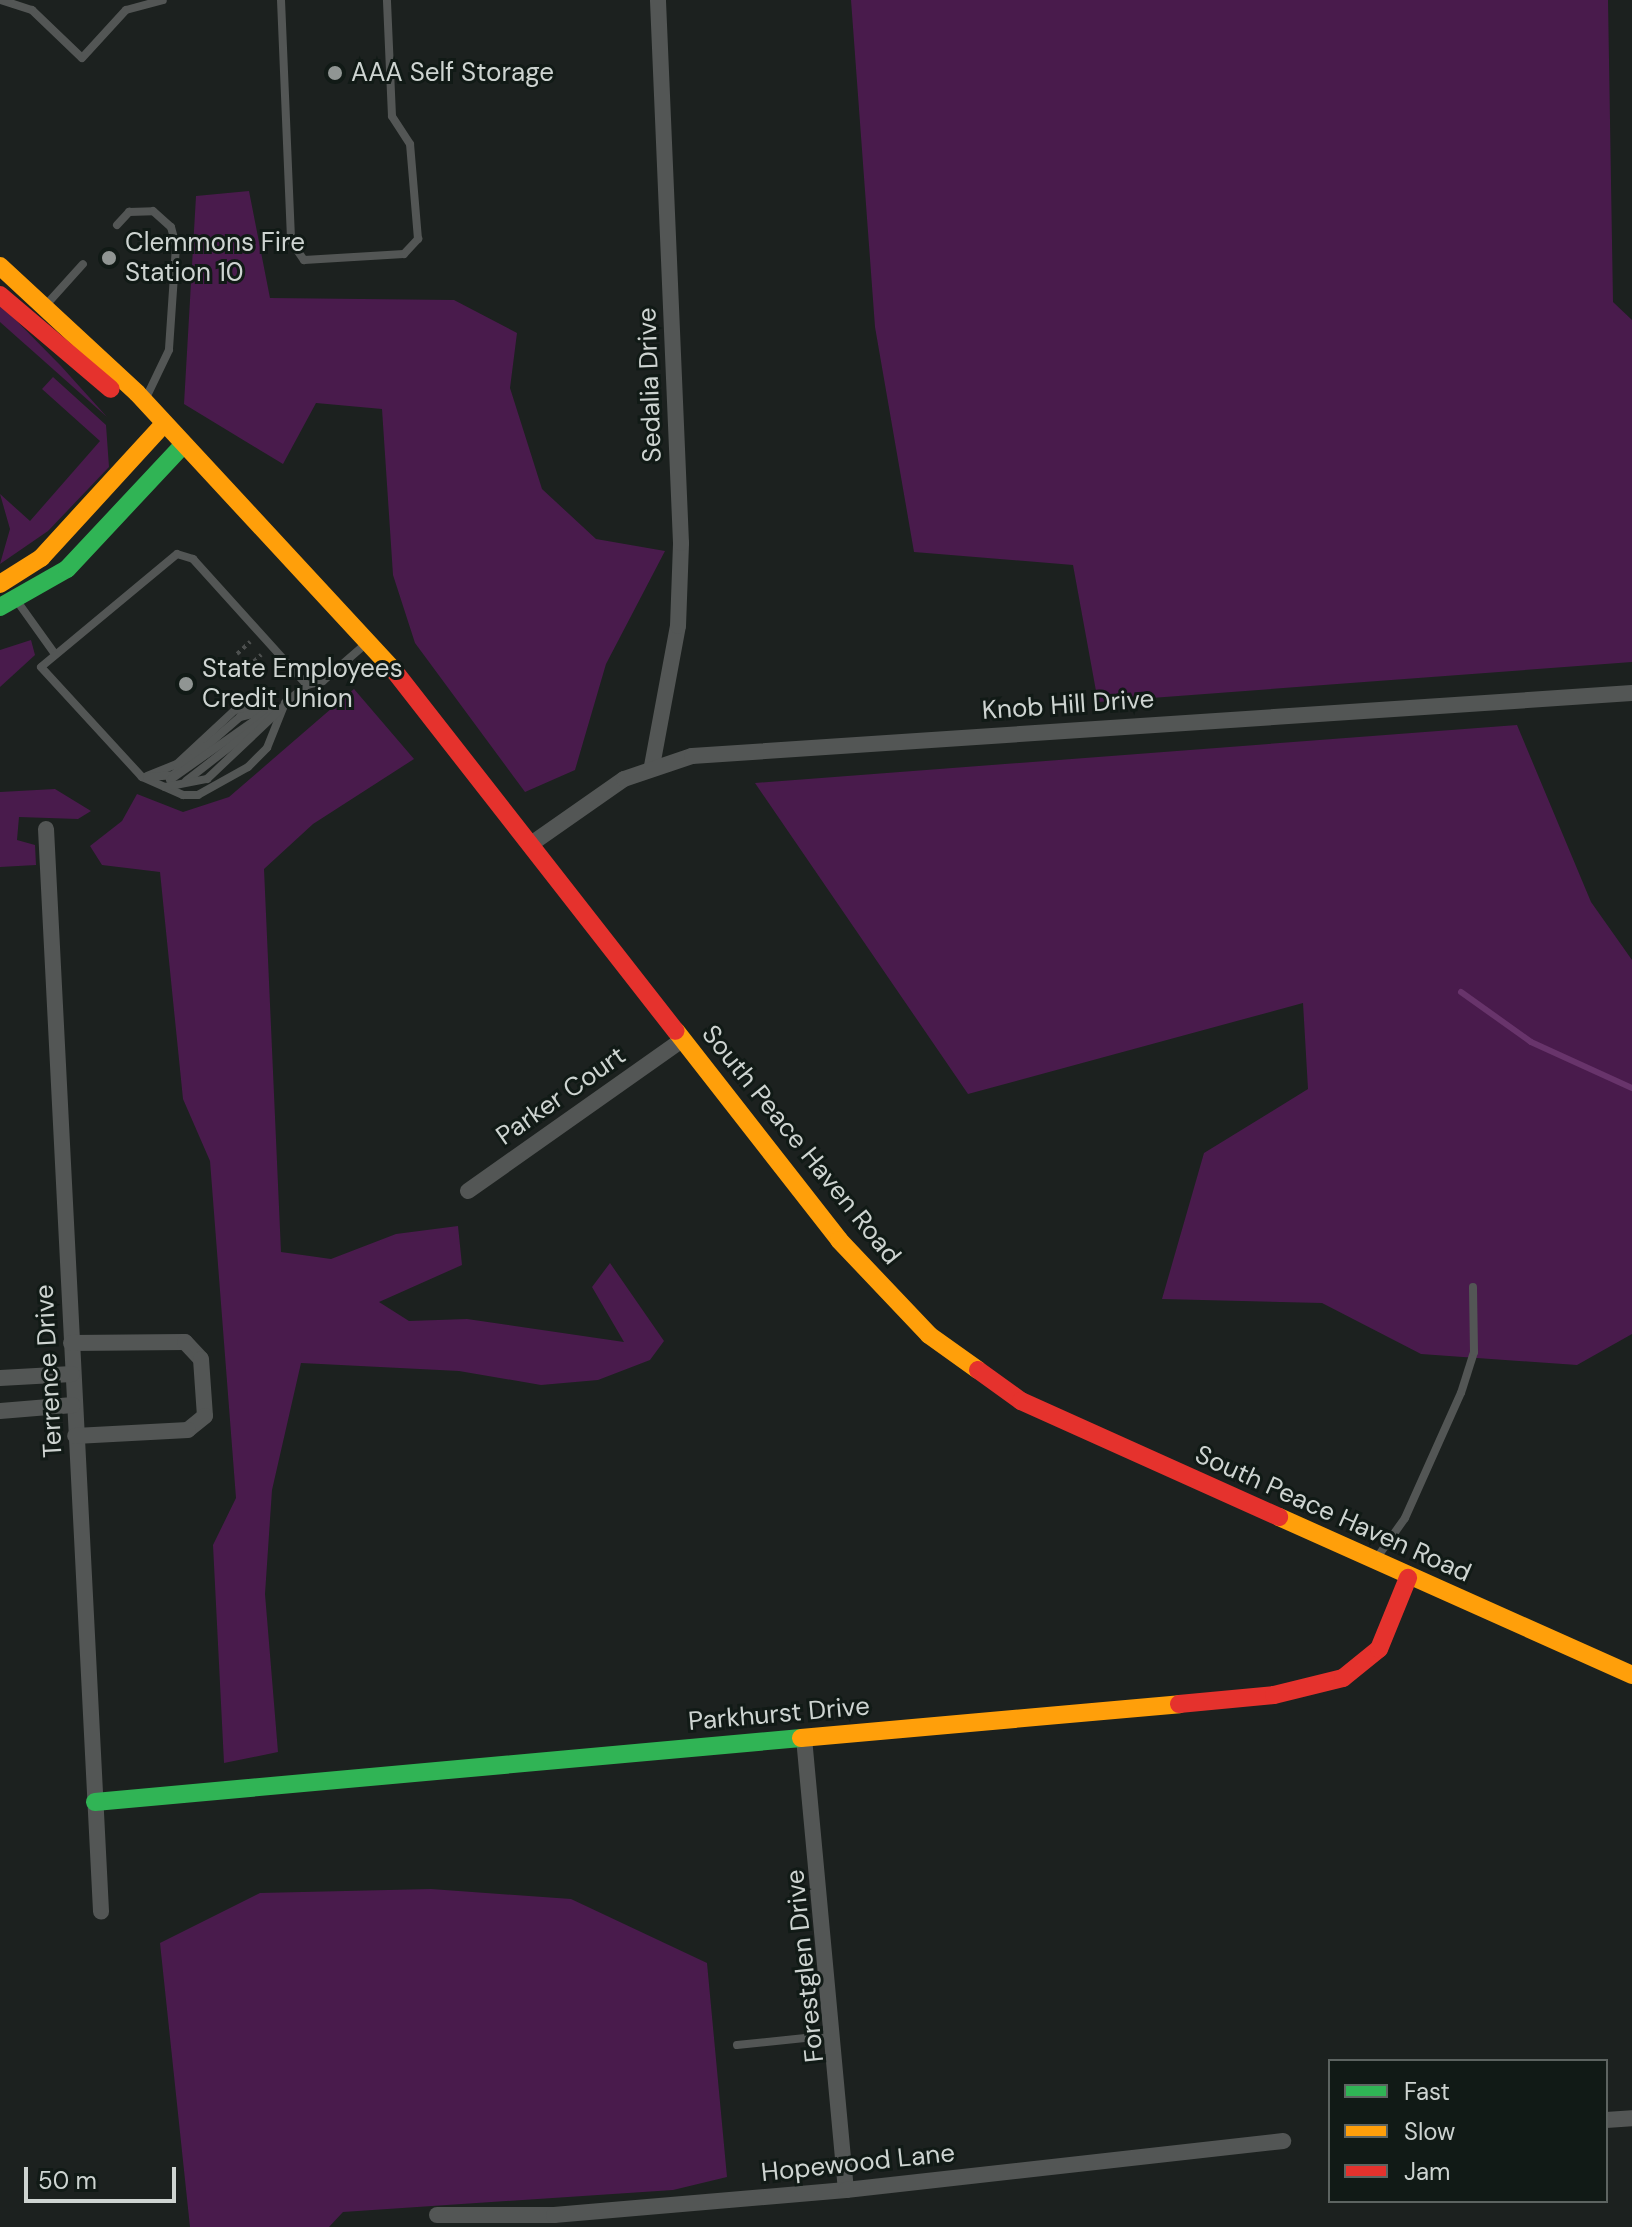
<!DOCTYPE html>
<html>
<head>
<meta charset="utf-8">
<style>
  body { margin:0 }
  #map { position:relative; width:1632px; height:2227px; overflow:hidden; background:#1c211f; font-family:"DM Sans",sans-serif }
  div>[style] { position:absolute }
  .green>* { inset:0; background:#491b4c }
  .stream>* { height:6px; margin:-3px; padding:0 3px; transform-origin:3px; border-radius:3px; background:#68346b }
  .path>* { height:4px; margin-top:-2px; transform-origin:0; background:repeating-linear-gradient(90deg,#4d504f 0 4px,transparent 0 8px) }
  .lane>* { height:8px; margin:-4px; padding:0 4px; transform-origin:4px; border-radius:4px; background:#535655 }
  .street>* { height:16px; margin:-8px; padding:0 8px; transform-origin:8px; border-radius:8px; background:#535655 }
  .fast>* { height:18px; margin:-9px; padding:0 9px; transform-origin:9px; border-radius:9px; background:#30b455 }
  .slow>* { height:18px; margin:-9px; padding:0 9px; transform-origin:9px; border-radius:9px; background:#ff9f0a }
  .jam>* { height:18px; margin:-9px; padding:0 9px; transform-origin:9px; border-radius:9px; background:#e5322d }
  .dots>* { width:22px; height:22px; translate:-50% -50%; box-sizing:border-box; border:4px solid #111a16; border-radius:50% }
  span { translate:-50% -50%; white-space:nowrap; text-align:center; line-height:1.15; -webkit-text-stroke:6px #111a16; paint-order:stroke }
  .poi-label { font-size:26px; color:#ced4d1 }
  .left { translate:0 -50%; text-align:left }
  .street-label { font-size:26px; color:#ced4d1 }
  .legend { position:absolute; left:1328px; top:2059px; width:280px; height:144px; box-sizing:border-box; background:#111a16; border:2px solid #5d6461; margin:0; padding:10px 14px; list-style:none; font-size:24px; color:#ced4d1 }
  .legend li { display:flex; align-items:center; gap:16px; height:40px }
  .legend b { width:40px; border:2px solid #5d6461 }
  .scale { position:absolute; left:24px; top:2167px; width:152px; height:36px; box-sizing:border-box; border:4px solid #ced4d1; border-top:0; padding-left:10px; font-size:24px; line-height:28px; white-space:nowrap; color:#ced4d1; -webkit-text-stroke:6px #111a16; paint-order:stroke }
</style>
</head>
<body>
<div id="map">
  <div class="green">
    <i style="clip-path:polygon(851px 0,1608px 0,1613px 302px,1632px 320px,1632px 662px,1098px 702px,1073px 565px,914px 552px,875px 327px)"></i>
    <i style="clip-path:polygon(249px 191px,270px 298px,454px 300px,517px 333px,510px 388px,542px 489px,596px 539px,665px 551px,606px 664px,575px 770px,525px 792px,415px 643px,393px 575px,382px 409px,316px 403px,283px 464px,184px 404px,196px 196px)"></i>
    <i style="clip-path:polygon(0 304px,61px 366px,107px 417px,0 322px)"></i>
    <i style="clip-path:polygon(53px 377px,106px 425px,109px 467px,48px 531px,0 564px,10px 529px,0 494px,30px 521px,100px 441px,42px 389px)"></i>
    <i style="clip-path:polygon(31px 640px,35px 655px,0 687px,0 650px)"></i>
    <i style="clip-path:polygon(354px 689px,414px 759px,313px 824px,264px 869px,281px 1252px,331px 1259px,396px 1234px,458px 1226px,462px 1265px,379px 1302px,409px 1321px,467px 1319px,624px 1342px,592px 1287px,610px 1263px,664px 1341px,650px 1360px,598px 1380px,541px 1385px,459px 1371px,301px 1363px,272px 1490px,265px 1594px,278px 1752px,224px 1763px,213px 1545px,236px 1498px,210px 1161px,183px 1099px,160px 872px,102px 865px,90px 846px,122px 821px,137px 794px,183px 812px,229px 797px)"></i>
    <i style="clip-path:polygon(1517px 725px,1591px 902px,1632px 960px,1632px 1334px,1577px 1365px,1421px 1354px,1322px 1303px,1162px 1299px,1204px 1153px,1308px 1089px,1303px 1003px,968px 1094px,755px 783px)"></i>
    <i style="clip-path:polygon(55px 789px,91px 811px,78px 819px,19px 817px,17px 840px,35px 845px,36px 865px,0 867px,0 792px)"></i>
    <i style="clip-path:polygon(431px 1889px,571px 1899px,707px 1963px,727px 2177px,673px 2190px,343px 2212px,329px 2227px,190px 2227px,160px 1943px,260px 1893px)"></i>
  </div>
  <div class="stream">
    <i style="left:1461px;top:992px;width:86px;rotate:35.5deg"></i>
    <i style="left:1531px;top:1042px;width:111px;rotate:24.5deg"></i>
  </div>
  <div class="path">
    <i style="left:237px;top:654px;width:18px;rotate:-43deg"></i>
    <i style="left:248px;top:667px;width:18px;rotate:-43deg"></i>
  </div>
  <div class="lane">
    <i style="left:1px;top:0;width:33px;rotate:18deg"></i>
    <i style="left:32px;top:10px;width:69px;rotate:43.8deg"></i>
    <i style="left:82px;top:58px;width:65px;rotate:-47.5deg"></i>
    <i style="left:126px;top:10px;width:38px;rotate:-15deg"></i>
    <i style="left:281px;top:0;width:241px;rotate:87.6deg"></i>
    <i style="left:291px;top:241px;width:23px;rotate:56deg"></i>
    <i style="left:304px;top:260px;width:100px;rotate:-3.4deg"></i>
    <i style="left:404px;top:254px;width:21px;rotate:-47deg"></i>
    <i style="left:418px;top:239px;width:95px;rotate:-94.8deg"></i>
    <i style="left:410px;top:144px;width:33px;rotate:-123deg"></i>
    <i style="left:392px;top:116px;width:116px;rotate:-92.5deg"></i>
    <i style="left:117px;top:225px;width:18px;rotate:-47deg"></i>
    <i style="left:129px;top:212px;width:24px;rotate:-2deg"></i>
    <i style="left:153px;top:211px;width:24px;rotate:42deg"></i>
    <i style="left:171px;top:227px;width:20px;rotate:75deg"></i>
    <i style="left:176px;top:246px;width:104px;rotate:93.9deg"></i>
    <i style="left:169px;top:350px;width:55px;rotate:115.6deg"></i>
    <i style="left:46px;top:305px;width:55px;rotate:-47.9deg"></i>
    <i style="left:17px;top:601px;width:65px;rotate:54.4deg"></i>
    <i style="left:307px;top:685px;width:28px;rotate:141deg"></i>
    <i style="left:285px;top:703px;width:48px;rotate:111.8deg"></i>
    <i style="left:267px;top:748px;width:27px;rotate:135deg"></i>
    <i style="left:248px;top:767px;width:57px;rotate:150.8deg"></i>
    <i style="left:198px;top:795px;width:15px;rotate:180deg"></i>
    <i style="left:183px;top:795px;width:45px;rotate:-156.3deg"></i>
    <i style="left:142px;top:777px;width:149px;rotate:-132.6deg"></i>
    <i style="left:41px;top:667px;width:177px;rotate:-39.7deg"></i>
    <i style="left:177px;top:554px;width:17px;rotate:17deg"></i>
    <i style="left:193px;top:559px;width:170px;rotate:47.9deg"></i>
    <i style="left:307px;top:685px;width:16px;rotate:-14deg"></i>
    <i style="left:323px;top:681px;width:61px;rotate:-41deg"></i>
    <i style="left:147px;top:776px;width:32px;rotate:-22deg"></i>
    <i style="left:177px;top:764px;width:79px;rotate:-43deg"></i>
    <i style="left:235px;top:710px;width:22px;rotate:-8deg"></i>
    <i style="left:147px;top:777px;width:26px;rotate:-4deg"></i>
    <i style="left:173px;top:775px;width:89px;rotate:-40.9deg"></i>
    <i style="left:240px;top:717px;width:38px;rotate:-14deg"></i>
    <i style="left:170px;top:780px;width:113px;rotate:-35.2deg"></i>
    <i style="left:186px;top:781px;width:117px;rotate:-38deg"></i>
    <i style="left:165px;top:787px;width:43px;rotate:-10.8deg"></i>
    <i style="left:207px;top:779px;width:102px;rotate:-43.4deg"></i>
    <i style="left:1376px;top:1559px;width:50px;rotate:-54.7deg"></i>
    <i style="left:1405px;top:1518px;width:137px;rotate:-65.9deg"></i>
    <i style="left:1461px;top:1393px;width:43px;rotate:-72.4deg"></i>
    <i style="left:1474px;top:1352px;width:65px;rotate:-90.9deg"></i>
    <i style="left:737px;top:2045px;width:97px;rotate:-5.9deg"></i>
  </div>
  <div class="street">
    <i style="left:652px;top:766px;width:142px;rotate:-79.5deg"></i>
    <i style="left:678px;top:626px;width:83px;rotate:-87.9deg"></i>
    <i style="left:681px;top:543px;width:543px;rotate:-92.43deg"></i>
    <i style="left:46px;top:829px;width:1084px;rotate:87.09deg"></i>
    <i style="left:531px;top:844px;width:113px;rotate:-35deg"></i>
    <i style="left:624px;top:779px;width:72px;rotate:-18.7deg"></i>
    <i style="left:692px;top:756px;width:942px;rotate:-3.83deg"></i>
    <i style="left:468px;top:1191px;width:261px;rotate:-35.2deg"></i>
    <i style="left:71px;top:1343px;width:114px;rotate:-0.5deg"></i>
    <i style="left:185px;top:1342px;width:23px;rotate:47deg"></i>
    <i style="left:201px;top:1359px;width:57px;rotate:86deg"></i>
    <i style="left:205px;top:1416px;width:22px;rotate:141deg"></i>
    <i style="left:188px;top:1430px;width:113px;rotate:177deg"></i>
    <i style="left:0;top:1378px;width:72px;rotate:-3.2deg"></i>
    <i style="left:0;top:1411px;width:73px;rotate:-4.7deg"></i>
    <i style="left:804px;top:1738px;width:454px;rotate:84.7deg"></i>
    <i style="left:1606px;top:2120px;width:26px;rotate:-4deg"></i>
    <i style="left:437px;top:2215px;width:117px"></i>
    <i style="left:554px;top:2215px;width:293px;rotate:-4.9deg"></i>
    <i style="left:846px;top:2190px;width:440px;rotate:-6.4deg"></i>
  </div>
  <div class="fast">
    <i style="left:0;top:607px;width:77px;rotate:-29.6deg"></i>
    <i style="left:67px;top:569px;width:168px;rotate:-46.9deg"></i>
    <i style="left:95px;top:1802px;width:709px;rotate:-5.18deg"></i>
  </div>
  <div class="slow">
    <i style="left:0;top:266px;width:187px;rotate:42.8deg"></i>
    <i style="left:137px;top:393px;width:381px;rotate:47.2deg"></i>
    <i style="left:0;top:584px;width:49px;rotate:-32.4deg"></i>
    <i style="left:41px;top:558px;width:179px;rotate:-47.5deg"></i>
    <i style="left:676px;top:1031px;width:265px;rotate:52deg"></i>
    <i style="left:839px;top:1240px;width:131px;rotate:46.5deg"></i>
    <i style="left:929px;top:1335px;width:60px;rotate:35.5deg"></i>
    <i style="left:1279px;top:1517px;width:387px;rotate:24.1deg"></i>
    <i style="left:801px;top:1738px;width:380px;rotate:-5.1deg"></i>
  </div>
  <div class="jam">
    <i style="left:0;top:295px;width:145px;rotate:40.3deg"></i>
    <i style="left:396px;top:673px;width:454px;rotate:52deg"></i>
    <i style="left:978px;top:1370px;width:53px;rotate:35.8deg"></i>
    <i style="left:1021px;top:1401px;width:283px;rotate:24.2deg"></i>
    <i style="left:1179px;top:1704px;width:95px;rotate:-5.4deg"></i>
    <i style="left:1274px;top:1695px;width:71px;rotate:-13.8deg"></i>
    <i style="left:1343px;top:1678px;width:46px;rotate:-38.9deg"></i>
    <i style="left:1379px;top:1649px;width:77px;rotate:-67.8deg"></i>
  </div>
  <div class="dots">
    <i style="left:335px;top:73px;background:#909593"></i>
    <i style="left:109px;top:258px;background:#909593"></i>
    <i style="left:186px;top:684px;background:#909593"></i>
  </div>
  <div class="poi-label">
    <span class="left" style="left:351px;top:73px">AAA Self Storage</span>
    <span class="left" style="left:125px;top:258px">Clemmons Fire<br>Station 10</span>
    <span class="left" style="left:202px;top:684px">State Employees<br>Credit Union</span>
  </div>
  <div class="street-label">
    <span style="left:650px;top:385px;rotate:-92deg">Sedalia Drive</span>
    <span style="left:1068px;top:705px;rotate:-4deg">Knob Hill Drive</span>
    <span style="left:561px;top:1096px;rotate:-35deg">Parker Court</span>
    <span style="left:801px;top:1145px;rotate:51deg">South Peace Haven Road</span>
    <span style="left:49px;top:1371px;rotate:-93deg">Terrence Drive</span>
    <span style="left:1333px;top:1514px;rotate:24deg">South Peace Haven Road</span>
    <span style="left:779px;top:1714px;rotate:-5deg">Parkhurst Drive</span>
    <span style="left:805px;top:1966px;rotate:-96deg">Forestglen Drive</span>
    <span style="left:858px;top:2163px;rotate:-6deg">Hopewood Lane</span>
  </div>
  <ul class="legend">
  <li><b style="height:10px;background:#30b455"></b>Fast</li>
  <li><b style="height:10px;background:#ff9f0a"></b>Slow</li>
  <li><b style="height:10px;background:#e5322d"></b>Jam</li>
  </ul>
  <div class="scale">50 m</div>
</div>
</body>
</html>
